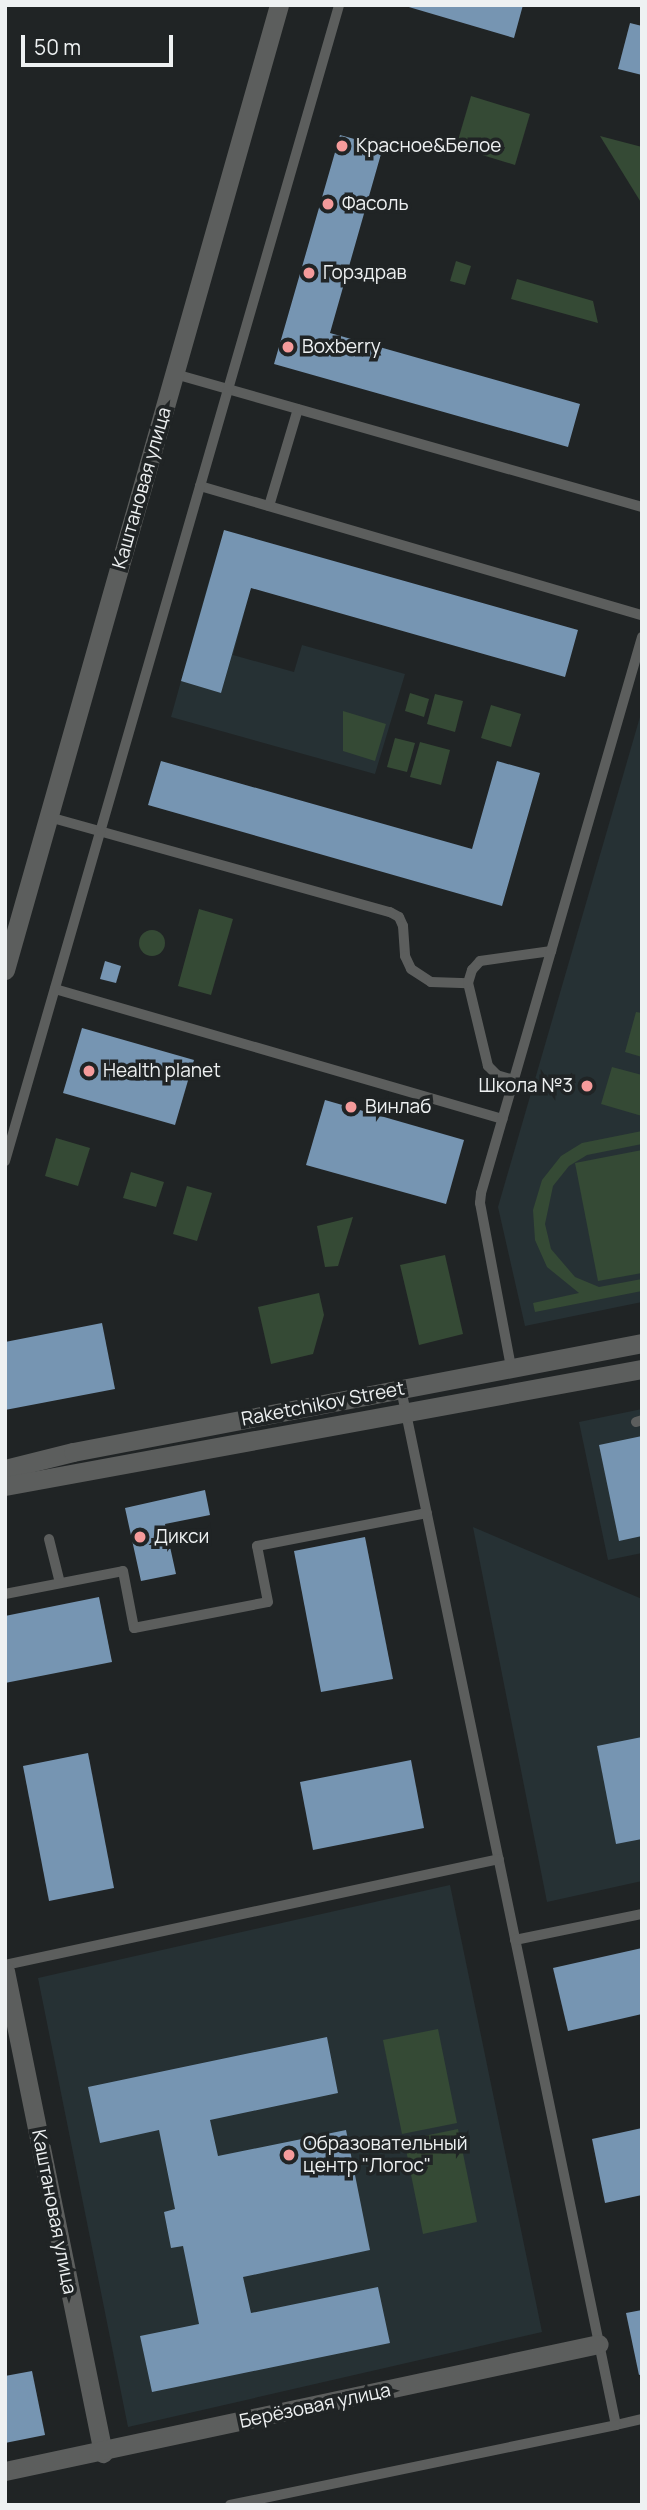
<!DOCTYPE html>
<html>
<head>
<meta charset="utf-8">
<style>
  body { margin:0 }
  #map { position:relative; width:647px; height:2510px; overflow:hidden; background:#202425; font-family:Manrope,sans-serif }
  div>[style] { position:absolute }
  .built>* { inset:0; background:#263134 }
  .green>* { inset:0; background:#354a35 }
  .round { border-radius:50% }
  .building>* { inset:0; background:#7695b2 }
  .service>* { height:10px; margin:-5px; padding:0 5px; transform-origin:5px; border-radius:5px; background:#5c5e5d }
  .minor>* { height:19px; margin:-9.5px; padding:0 9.5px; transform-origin:9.5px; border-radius:9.5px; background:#5c5e5d }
  .dots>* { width:19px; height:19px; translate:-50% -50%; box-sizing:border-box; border:4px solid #202425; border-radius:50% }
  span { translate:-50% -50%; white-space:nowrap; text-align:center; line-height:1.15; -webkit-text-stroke:7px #202425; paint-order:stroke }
  .poi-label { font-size:19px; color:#eef1f2 }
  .left { translate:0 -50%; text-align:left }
  .right { translate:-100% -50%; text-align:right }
  .street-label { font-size:19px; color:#eef1f2 }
  .frame { position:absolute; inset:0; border:7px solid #eef1f2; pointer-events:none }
  .scale { position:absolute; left:21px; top:35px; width:152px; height:32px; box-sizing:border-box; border:4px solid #eef1f2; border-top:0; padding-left:9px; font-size:21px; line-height:24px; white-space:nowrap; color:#eef1f2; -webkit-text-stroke:5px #202425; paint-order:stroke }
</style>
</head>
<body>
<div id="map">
  <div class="built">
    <i style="clip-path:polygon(210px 577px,251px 588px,233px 655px,294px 672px,302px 645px,405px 674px,375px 774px,171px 717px)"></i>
    <i style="clip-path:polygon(642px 710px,642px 1302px,525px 1326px,498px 1207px)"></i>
    <i style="clip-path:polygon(642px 1409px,642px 1553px,608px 1560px,579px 1422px)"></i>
    <i style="clip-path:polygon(473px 1527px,642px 1599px,642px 1881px,547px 1902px)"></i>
    <i style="clip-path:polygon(450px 1885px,542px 2332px,128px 2427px,38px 1978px)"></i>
  </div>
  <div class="green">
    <i style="clip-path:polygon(471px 96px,530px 114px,515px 165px,456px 147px)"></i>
    <i style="clip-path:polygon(600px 136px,642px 147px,642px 204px)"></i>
    <i style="clip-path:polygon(456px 261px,471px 266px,465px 285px,450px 281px)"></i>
    <i style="clip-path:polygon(517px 279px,593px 301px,598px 323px,511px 299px)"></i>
    <i style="clip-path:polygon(410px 693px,429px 699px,424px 717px,405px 711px)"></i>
    <i style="clip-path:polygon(435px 694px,463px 701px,455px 732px,427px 724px)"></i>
    <i style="clip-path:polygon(491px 705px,521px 714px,511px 747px,481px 738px)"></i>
    <i style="clip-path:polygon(343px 711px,386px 724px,375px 761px,343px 751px)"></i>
    <i style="clip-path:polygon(395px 738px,415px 743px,407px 772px,387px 767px)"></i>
    <i style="clip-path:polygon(420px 742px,450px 750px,441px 785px,410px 777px)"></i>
    <i style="clip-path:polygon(199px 909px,233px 919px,211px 995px,178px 986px)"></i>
    <i class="round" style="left:139px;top:930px;width:26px;height:26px"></i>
    <i style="clip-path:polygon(636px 1012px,642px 1013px,642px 1057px,625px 1052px)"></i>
    <i style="clip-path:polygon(612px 1067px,642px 1075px,642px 1116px,601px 1104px)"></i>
    <i style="clip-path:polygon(642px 1131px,642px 1144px,587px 1155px,569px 1166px,553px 1186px,545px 1224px,551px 1249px,575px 1277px,599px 1287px,642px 1279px,642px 1291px,535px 1312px,533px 1303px,579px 1293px,547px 1267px,535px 1240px,533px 1210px,542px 1180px,561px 1156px,582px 1143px)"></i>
    <i style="clip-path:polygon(56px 1138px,90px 1148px,78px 1186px,45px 1176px)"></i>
    <i style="clip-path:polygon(642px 1150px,642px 1273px,598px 1281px,575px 1163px)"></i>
    <i style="clip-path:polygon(131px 1172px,164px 1182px,156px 1207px,123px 1198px)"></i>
    <i style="clip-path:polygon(187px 1186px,212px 1193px,197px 1241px,173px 1234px)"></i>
    <i style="clip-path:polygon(353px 1217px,338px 1266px,325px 1267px,317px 1226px)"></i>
    <i style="clip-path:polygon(445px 1255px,463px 1334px,419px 1345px,400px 1265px)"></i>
    <i style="clip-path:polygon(319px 1293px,324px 1315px,313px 1354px,271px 1364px,258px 1307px)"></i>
    <i style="clip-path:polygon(438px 2029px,457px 2123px,402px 2134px,383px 2040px)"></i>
    <i style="clip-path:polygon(458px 2129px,477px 2222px,423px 2234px,404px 2140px)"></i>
  </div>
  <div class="building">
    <i style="clip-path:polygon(402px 5px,523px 5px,514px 38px)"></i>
    <i style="clip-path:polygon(630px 23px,642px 26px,642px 75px,618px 69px)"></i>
    <i style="clip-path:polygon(340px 135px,383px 147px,330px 333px,580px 404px,568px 447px,274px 364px)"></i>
    <i style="clip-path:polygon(224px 530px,578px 630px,565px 677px,251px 588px,221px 693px,181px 681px)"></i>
    <i style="clip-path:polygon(161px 761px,472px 849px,497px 761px,540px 773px,502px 906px,148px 805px)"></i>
    <i style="clip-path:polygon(105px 961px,121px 966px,116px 983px,100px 979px)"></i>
    <i style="clip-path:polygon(82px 1028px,194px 1060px,175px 1125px,63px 1093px)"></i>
    <i style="clip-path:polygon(325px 1100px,464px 1140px,446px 1204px,306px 1165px)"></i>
    <i style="clip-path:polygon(102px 1323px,115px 1389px,5px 1410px,5px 1342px)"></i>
    <i style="clip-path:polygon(642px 1436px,642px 1536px,619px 1541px,599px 1445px)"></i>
    <i style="clip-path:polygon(205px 1490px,210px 1515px,165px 1524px,176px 1574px,141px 1581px,125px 1508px)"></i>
    <i style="clip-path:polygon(365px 1537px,393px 1679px,321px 1692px,294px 1551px)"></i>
    <i style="clip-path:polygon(99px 1597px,112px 1662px,5px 1683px,5px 1616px)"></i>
    <i style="clip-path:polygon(642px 1737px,642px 1839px,616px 1844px,597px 1746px)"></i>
    <i style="clip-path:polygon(88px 1753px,114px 1888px,49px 1901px,23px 1766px)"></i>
    <i style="clip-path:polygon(411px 1760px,424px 1828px,313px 1850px,300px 1782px)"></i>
    <i style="clip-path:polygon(642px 1948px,642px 2014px,568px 2031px,553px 1968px)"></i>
    <i style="clip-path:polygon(327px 2037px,338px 2093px,210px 2120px,218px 2156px,346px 2130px,370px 2250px,243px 2277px,251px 2313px,378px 2287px,390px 2343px,152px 2392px,140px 2336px,199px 2324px,183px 2246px,171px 2248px,164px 2212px,175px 2209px,159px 2130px,100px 2143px,88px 2087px)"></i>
    <i style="clip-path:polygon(642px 2128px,642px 2195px,605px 2203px,592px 2139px)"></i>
    <i style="clip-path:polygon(642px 2310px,642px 2374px,639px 2375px,626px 2313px)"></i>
    <i style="clip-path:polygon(32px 2371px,45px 2435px,5px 2443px,5px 2376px)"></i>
  </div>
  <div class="service">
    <i style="left:175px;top:374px;width:486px;rotate:15.9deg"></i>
    <i style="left:200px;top:486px;width:460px;rotate:16.3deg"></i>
    <i style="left:269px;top:506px;width:101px;rotate:-73.4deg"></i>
    <i style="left:49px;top:817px;width:354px;rotate:15.6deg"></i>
    <i style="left:390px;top:912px;width:10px;rotate:29deg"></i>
    <i style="left:399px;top:917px;width:10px;rotate:66deg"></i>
    <i style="left:403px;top:926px;width:30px;rotate:86deg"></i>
    <i style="left:405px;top:956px;width:14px;rotate:65deg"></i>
    <i style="left:411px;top:969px;width:24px;rotate:33deg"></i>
    <i style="left:431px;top:982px;width:37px;rotate:2deg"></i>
    <i style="left:55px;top:989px;width:466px;rotate:16.2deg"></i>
    <i style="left:514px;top:1080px;width:18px;rotate:-164deg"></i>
    <i style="left:497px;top:1075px;width:13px;rotate:-135deg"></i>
    <i style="left:488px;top:1066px;width:85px;rotate:-103.5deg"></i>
    <i style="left:468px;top:983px;width:14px;rotate:-73deg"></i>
    <i style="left:472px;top:970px;width:12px;rotate:-48deg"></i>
    <i style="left:480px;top:961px;width:72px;rotate:-8deg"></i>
    <i style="left:5px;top:1161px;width:1203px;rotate:-73.88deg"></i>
    <i style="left:511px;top:1367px;width:167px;rotate:-100.7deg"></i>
    <i style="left:480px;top:1203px;width:10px;rotate:-84deg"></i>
    <i style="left:481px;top:1193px;width:579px;rotate:-73.85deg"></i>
    <i style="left:401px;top:1389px;width:1058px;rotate:78.28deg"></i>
    <i style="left:616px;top:2425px;width:27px;rotate:-13deg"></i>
    <i style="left:636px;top:1422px;width:6px;rotate:-18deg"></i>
    <i style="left:49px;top:1539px;width:45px;rotate:76deg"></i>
    <i style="left:5px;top:1594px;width:120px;rotate:-11deg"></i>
    <i style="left:123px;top:1571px;width:58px;rotate:79.1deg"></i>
    <i style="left:134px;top:1628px;width:136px;rotate:-11deg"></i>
    <i style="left:268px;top:1602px;width:57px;rotate:-101.1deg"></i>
    <i style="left:257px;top:1546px;width:173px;rotate:-11deg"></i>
    <i style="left:515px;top:1940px;width:130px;rotate:-11.6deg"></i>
    <i style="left:5px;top:1965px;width:505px;rotate:-12.11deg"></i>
    <i style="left:230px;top:2505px;width:394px;rotate:-11.7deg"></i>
  </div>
  <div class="minor">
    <i style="left:5px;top:970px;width:1003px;rotate:-74.15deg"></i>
    <i style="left:5px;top:1469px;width:70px;rotate:-14deg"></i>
    <i style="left:73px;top:1452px;width:579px;rotate:-10.84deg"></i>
    <i style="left:5px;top:1486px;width:648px;rotate:-10.41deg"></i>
    <i style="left:5px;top:1971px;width:492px;rotate:78.5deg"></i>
    <i style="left:5px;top:2471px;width:607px;rotate:-12.07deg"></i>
  </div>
  <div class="dots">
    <i style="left:342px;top:146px;background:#f59b9b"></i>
    <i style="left:328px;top:204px;background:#f59b9b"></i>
    <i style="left:309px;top:273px;background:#f59b9b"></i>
    <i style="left:288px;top:347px;background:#f59b9b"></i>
    <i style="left:89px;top:1071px;background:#f59b9b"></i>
    <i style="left:587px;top:1086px;background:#f59b9b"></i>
    <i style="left:351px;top:1107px;background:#f59b9b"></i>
    <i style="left:140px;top:1537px;background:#f59b9b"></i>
    <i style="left:289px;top:2155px;background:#f59b9b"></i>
  </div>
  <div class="poi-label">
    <span class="left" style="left:356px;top:146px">Красное&amp;Белое</span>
    <span class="left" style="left:342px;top:204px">Фасоль</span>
    <span class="left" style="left:323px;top:273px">Горздрав</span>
    <span class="left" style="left:302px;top:347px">Boxberry</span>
    <span class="left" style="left:103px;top:1071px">Health planet</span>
    <span class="right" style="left:573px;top:1086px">Школа №3</span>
    <span class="left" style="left:365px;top:1107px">Винлаб</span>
    <span class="left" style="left:154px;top:1537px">Дикси</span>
    <span class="left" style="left:303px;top:2155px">Образовательный<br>центр "Логос"</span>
  </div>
  <div class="street-label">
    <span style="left:142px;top:488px;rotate:-74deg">Каштановая улица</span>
    <span style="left:323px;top:1404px;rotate:-11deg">Raketchikov Street</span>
    <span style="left:54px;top:2212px;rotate:79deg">Каштановая улица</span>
    <span style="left:315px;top:2406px;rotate:-12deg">Берёзовая улица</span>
  </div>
  <div class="frame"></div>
  <div class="scale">50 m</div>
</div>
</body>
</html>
